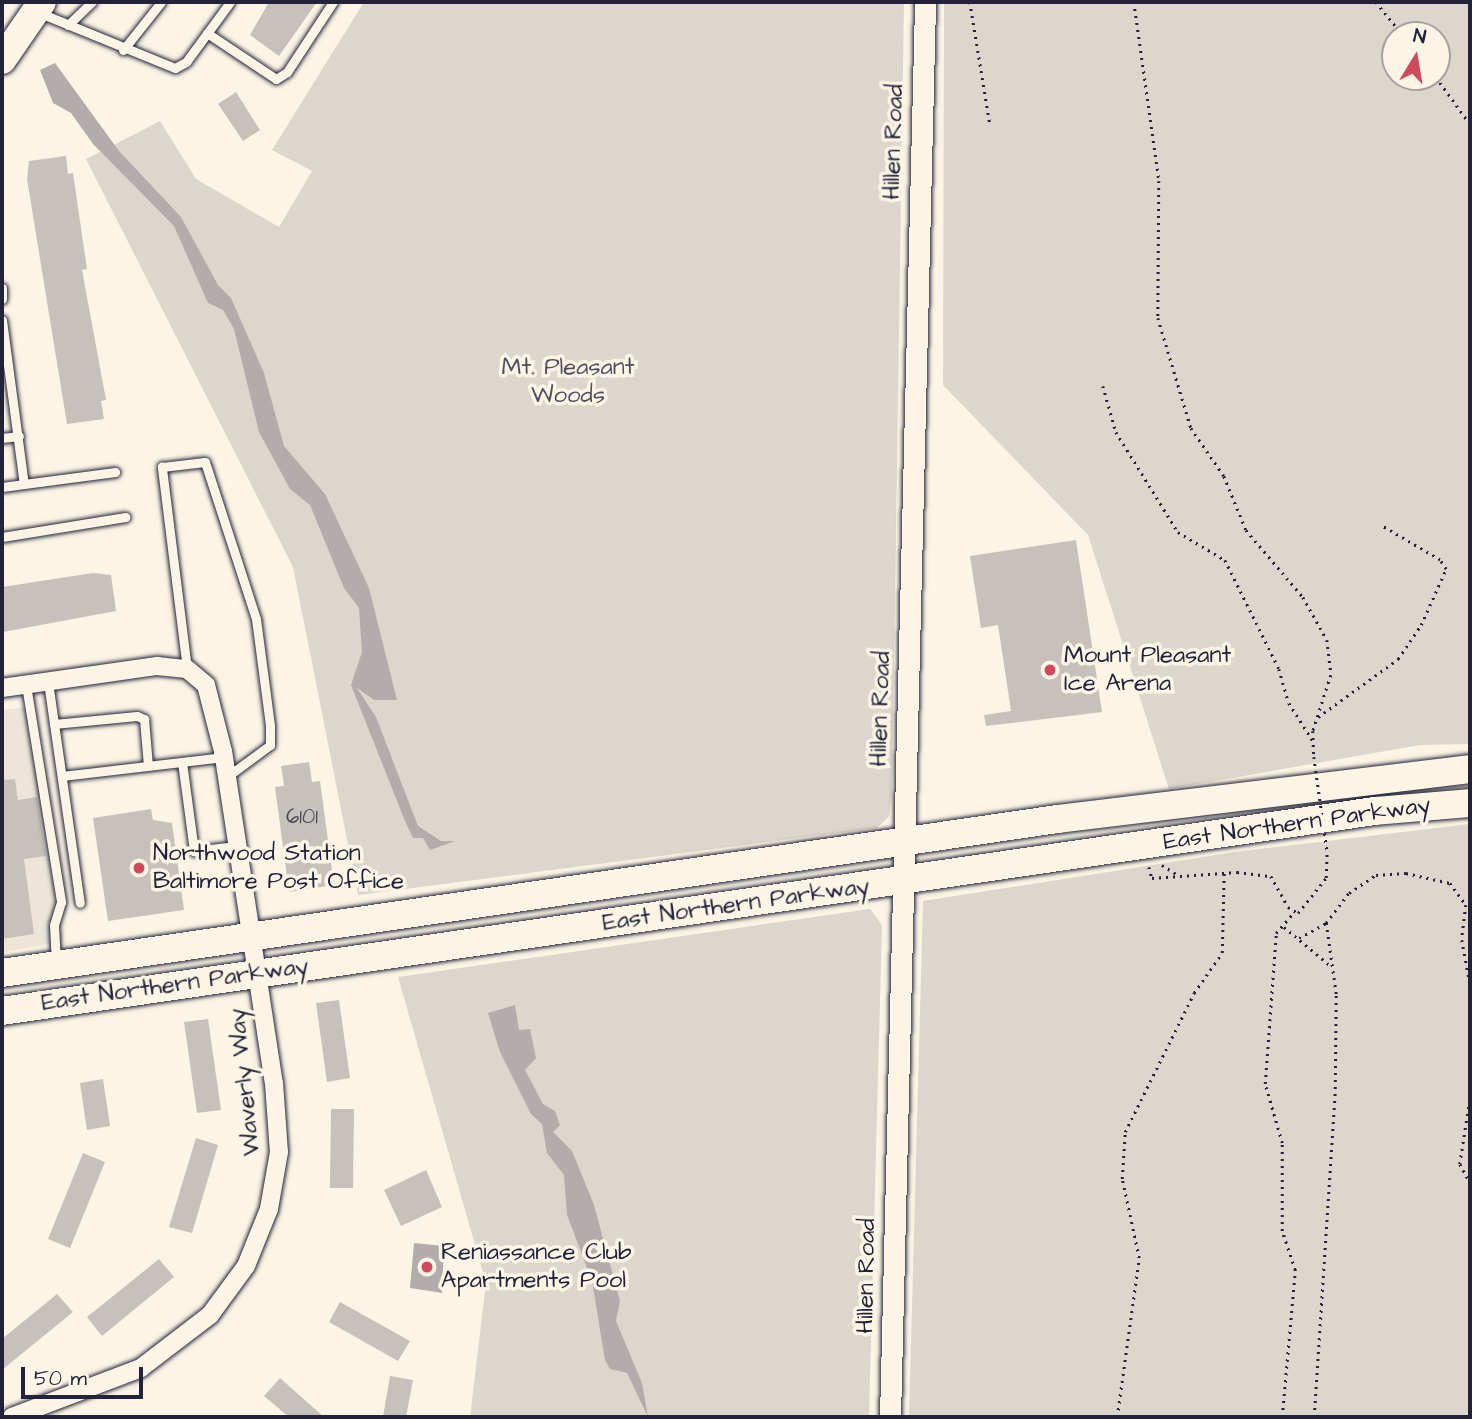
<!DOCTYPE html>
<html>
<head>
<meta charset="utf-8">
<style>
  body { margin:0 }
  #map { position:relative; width:1472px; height:1419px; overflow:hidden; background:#fcf5e5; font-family:"Architects Daughter",sans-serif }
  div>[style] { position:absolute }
  .built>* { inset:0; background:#ece5d8 }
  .green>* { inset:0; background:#dcd6cc }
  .water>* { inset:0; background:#b2adab }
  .building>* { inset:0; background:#c6c1bb }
  .path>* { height:2.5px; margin-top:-1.25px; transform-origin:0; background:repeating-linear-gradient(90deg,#22223b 0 2px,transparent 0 7px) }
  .roads { filter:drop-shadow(0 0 2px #22223b) drop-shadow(0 0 2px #22223b) }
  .service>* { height:9px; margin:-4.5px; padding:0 4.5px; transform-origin:4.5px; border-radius:4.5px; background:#fcf5e5 }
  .minor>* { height:18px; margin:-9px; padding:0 9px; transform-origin:9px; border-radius:9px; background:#fcf5e5 }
  .tertiary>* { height:21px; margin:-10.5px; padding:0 10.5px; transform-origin:10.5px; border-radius:10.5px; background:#fcf5e5 }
  .primary>* { height:28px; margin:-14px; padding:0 14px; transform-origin:14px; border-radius:14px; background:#fcf5e5 }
  .path-bridge>* { height:2.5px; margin-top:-1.25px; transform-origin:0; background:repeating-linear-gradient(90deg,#22223b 0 2px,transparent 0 7px) }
  .dots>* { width:19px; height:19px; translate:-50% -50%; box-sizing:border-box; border:4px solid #fcf5e5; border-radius:50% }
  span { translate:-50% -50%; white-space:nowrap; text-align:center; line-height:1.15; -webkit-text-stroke:7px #fcf5e5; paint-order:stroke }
  .number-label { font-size:21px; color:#4b4a5b }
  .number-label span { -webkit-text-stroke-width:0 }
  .street-label { font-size:24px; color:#22223b }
  .park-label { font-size:24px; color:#504f5f }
  .poi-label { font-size:24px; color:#22223b }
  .left { translate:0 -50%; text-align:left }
  .frame { position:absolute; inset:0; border:4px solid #22223b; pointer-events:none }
  .north { position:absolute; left:1381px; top:21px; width:70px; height:70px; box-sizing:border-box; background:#fcf5e5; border:2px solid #a5a1a1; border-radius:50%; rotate:11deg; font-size:19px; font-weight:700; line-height:28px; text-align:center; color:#22223b }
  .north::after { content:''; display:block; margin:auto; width:24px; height:32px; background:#d1495b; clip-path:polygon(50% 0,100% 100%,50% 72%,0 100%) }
  .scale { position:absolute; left:21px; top:1367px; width:122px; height:32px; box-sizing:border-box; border:4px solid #22223b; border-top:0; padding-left:9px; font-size:21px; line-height:24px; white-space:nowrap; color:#22223b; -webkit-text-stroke:5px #fcf5e5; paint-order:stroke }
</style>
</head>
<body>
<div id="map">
  <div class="built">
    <i style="clip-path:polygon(29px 707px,63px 942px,2px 952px,2px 710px)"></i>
  </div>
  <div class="green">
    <i style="clip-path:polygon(364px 2px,904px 2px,892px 791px,889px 816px,877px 828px,358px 895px,293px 567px,86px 159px,160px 121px,196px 179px,279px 227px,312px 171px,272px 150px)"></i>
    <i style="clip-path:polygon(evenodd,944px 2px,1470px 2px,1470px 744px,1420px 745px,1169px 789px,1088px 535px,943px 385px,944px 2px,1395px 35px,1437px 35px,1437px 77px,1395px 77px,1395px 35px)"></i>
    <i style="clip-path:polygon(1470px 824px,1470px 1417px,909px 1417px,923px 901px,1235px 852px)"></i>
    <i style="clip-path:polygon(870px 909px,882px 925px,869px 1417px,470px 1417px,486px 1283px,398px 977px)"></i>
  </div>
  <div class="water">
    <i style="clip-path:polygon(55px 63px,119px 151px,181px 217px,218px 285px,231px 298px,264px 373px,284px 446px,325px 494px,369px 588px,397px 700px,374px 700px,357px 688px,376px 717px,418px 826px,441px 841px,455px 841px,430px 850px,423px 838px,413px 838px,405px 821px,351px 685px,362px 652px,359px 608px,344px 588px,310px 505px,290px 489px,259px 432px,234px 329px,223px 310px,208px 303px,174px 226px,93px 144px,71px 113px,53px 103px,40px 70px)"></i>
    <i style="clip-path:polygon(515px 1005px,519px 1030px,530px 1029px,536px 1058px,525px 1070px,543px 1104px,555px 1111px,560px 1125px,553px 1132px,572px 1151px,594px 1205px,620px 1301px,616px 1321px,642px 1383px,648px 1417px,627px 1373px,610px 1369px,605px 1360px,592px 1281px,567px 1215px,564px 1175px,547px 1153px,542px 1124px,531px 1114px,500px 1052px,488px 1013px)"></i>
    <i style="clip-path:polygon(414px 1243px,444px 1246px,442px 1293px,410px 1288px)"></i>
  </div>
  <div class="building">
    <i style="clip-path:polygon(269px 2px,317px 2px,279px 56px,250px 35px)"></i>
    <i style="clip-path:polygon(236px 92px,260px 130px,243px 141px,218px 104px)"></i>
    <i style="clip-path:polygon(66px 156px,68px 174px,73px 173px,87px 269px,82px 270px,106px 400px,101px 401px,104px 419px,67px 424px,27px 179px,29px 161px)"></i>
    <i style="clip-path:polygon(1076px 540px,1102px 712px,986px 726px,984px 715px,1011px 711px,998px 625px,981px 628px,970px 556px)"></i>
    <i style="clip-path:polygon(93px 573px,111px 575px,116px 611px,3px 632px,2px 587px)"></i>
    <i style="clip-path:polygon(309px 762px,312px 782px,320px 781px,334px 885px,289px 892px,275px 787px,284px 786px,281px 766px)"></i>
    <i style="clip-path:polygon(15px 779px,18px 800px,37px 797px,46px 856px,24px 859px,34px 934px,2px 939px,2px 780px)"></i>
    <i style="clip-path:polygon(151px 809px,153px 820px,172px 823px,184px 910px,108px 921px,93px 818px)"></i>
    <i style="clip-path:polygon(339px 1000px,350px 1078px,327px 1082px,316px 1003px)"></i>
    <i style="clip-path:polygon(208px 1019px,221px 1110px,197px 1113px,184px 1022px)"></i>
    <i style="clip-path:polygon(103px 1079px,110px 1126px,87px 1130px,80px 1083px)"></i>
    <i style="clip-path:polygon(331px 1109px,354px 1109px,353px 1188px,330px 1188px)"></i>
    <i style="clip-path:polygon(196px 1138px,218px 1145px,192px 1233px,169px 1227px)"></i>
    <i style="clip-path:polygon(83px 1153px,105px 1162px,70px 1248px,48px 1239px)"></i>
    <i style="clip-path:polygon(426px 1170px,442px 1207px,401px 1226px,384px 1190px)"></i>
    <i style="clip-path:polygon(159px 1259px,174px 1277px,102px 1336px,87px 1317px)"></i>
    <i style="clip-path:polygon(57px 1294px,73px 1312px,2px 1370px,2px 1339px)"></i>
    <i style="clip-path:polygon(340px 1302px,410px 1341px,398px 1361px,329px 1322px)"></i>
    <i style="clip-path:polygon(390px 1376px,413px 1380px,406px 1417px,383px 1417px)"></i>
    <i style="clip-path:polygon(280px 1378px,324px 1417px,289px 1417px,264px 1396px)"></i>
  </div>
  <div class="path">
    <i style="left:970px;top:2px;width:124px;rotate:80.7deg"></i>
    <i style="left:1134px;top:2px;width:181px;rotate:82deg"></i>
    <i style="left:1159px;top:181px;width:137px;rotate:90.4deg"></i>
    <i style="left:1158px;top:318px;width:115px;rotate:73.3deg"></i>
    <i style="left:1191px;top:428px;width:58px;rotate:55.5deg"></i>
    <i style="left:1224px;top:476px;width:58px;rotate:67.8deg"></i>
    <i style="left:1246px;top:530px;width:88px;rotate:49.6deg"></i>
    <i style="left:1303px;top:597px;width:49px;rotate:60.8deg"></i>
    <i style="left:1327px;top:640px;width:35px;rotate:83deg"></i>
    <i style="left:1331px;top:675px;width:59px;rotate:107.8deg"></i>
    <i style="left:1313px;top:731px;width:26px;rotate:88deg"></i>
    <i style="left:1376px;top:2px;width:43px;rotate:50.7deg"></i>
    <i style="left:1436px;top:77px;width:58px;rotate:54.1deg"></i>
    <i style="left:1103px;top:386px;width:48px;rotate:74.2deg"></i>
    <i style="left:1116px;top:432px;width:118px;rotate:58.2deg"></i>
    <i style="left:1178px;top:532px;width:55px;rotate:30.8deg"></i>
    <i style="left:1225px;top:560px;width:122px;rotate:63.6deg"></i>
    <i style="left:1279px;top:669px;width:35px;rotate:74deg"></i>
    <i style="left:1289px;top:703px;width:45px;rotate:57.7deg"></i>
    <i style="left:1318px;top:717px;width:99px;rotate:-35.9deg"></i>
    <i style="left:1398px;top:659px;width:41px;rotate:-55.9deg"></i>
    <i style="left:1421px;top:625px;width:61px;rotate:-65.9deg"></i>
    <i style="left:1446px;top:569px;width:11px;rotate:-124deg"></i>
    <i style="left:1440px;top:560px;width:67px;rotate:-149.6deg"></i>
    <i style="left:1162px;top:865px;width:19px;rotate:32deg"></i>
    <i style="left:1149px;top:867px;width:11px;rotate:75deg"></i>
    <i style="left:1152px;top:878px;width:85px;rotate:-4deg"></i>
    <i style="left:1237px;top:872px;width:34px;rotate:7deg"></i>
    <i style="left:1271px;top:876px;width:35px;rotate:61deg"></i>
    <i style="left:1288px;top:907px;width:12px;rotate:31deg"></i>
    <i style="left:1298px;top:913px;width:45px;rotate:-51.3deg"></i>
    <i style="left:1326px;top:878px;width:28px;rotate:-88deg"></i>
    <i style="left:1284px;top:927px;width:62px;rotate:39.8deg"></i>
    <i style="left:1299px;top:938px;width:31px;rotate:-29deg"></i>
    <i style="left:1470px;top:1100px;width:65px;rotate:98.9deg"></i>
    <i style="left:1460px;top:1164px;width:21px;rotate:62deg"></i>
    <i style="left:1117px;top:1417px;width:161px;rotate:-82.1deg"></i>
    <i style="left:1139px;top:1258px;width:81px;rotate:-102.1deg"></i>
    <i style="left:1122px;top:1179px;width:47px;rotate:-86.3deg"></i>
    <i style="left:1125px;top:1132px;width:155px;rotate:-63.6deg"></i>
    <i style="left:1194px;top:993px;width:49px;rotate:-55deg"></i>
    <i style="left:1222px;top:953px;width:81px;rotate:-88.6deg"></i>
    <i style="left:1282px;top:1417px;width:148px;rotate:-84.9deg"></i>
    <i style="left:1295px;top:1270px;width:41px;rotate:-108.4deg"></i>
    <i style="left:1282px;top:1231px;width:88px;rotate:-90deg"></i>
    <i style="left:1282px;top:1143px;width:61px;rotate:-106.1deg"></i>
    <i style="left:1265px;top:1084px;width:151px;rotate:-85.8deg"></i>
    <i style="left:1276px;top:933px;width:28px;rotate:-49deg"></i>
    <i style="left:1314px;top:1417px;width:329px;rotate:-86.3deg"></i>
    <i style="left:1335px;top:1089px;width:95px;rotate:-89.4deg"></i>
    <i style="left:1336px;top:994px;width:72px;rotate:-98deg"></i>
    <i style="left:1326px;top:923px;width:38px;rotate:-53deg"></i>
    <i style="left:1349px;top:893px;width:32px;rotate:-34deg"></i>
    <i style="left:1376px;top:875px;width:30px;rotate:-4deg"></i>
    <i style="left:1406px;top:873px;width:45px;rotate:12.8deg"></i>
    <i style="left:1450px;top:883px;width:27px;rotate:54deg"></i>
    <i style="left:1466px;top:905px;width:35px;rotate:97deg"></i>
    <i style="left:1462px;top:940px;width:45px;rotate:79.7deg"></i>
  </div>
  <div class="roads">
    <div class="service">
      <i style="left:40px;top:13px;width:146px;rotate:22.2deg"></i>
      <i style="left:175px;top:68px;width:13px;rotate:-29deg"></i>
      <i style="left:186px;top:62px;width:74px;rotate:-53.7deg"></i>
      <i style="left:68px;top:25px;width:33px;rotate:-44deg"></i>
      <i style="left:207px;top:33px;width:83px;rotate:33.7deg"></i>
      <i style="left:276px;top:79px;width:13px;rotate:-32deg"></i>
      <i style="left:287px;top:72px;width:84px;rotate:-56.7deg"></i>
      <i style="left:123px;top:50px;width:61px;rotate:-51.6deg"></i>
      <i style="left:2px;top:288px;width:11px;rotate:90deg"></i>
      <i style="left:2px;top:320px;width:165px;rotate:82.4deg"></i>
      <i style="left:24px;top:484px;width:22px;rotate:172deg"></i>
      <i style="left:2px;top:438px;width:17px;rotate:-7deg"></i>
      <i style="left:24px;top:484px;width:92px;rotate:-7.5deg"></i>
      <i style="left:2px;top:537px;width:125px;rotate:-9.2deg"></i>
      <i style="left:187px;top:669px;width:204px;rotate:-97.1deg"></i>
      <i style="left:162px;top:467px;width:43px;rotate:-6.6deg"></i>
      <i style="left:205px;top:462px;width:165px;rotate:72deg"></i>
      <i style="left:256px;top:619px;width:108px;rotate:82.5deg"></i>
      <i style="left:270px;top:726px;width:19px;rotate:90deg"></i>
      <i style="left:270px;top:745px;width:52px;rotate:143.6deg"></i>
      <i style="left:48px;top:682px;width:223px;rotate:81.8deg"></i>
      <i style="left:26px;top:685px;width:220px;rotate:80.8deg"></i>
      <i style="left:61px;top:902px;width:24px;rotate:107deg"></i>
      <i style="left:54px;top:925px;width:37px;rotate:87deg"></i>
      <i style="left:54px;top:724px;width:83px;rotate:-5.5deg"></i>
      <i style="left:137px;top:716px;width:8px;rotate:23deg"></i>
      <i style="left:144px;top:719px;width:47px;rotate:85.1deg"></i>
      <i style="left:182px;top:762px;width:90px;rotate:82.3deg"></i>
      <i style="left:194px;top:851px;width:42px;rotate:-6.8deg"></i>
      <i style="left:62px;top:776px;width:163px;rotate:-6.7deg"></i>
    </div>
    <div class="minor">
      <i style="left:2px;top:688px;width:157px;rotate:-8.1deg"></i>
      <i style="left:157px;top:666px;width:30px;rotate:6deg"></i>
      <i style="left:187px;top:669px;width:25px;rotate:40deg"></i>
      <i style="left:206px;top:685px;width:68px;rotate:75.6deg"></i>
      <i style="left:223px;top:751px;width:336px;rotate:81.3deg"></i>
      <i style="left:274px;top:1083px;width:69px;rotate:85.9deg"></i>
      <i style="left:279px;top:1152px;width:58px;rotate:100deg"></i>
      <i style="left:269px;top:1209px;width:61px;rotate:112deg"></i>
      <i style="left:246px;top:1266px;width:61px;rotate:126.3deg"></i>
      <i style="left:210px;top:1315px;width:87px;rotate:142.5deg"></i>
      <i style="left:141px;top:1368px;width:138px;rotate:159.2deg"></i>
    </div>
    <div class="tertiary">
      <i style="left:890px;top:1417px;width:1415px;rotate:-88.58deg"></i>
    </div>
    <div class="primary">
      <i style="left:2px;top:60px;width:70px;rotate:-55.4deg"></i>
      <i style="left:2px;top:973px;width:1067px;rotate:-8.3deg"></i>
      <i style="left:1058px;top:819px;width:415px;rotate:-6.9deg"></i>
      <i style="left:2px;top:1011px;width:1387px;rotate:-8.29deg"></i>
      <i style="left:1375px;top:811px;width:95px;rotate:-4.8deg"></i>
    </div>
  </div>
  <div class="path-bridge">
    <i style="left:1314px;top:757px;width:94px;rotate:82deg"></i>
  </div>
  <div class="dots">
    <i style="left:1050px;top:670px;background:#d1495b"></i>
    <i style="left:139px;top:868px;background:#d1495b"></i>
    <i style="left:427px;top:1267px;background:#d1495b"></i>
  </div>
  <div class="number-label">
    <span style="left:302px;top:817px">6101</span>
  </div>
  <div class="street-label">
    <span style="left:894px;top:142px;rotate:-88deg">Hillen Road</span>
    <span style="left:881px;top:709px;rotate:-88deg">Hillen Road</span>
    <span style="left:1297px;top:824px;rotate:-8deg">East Northern Parkway</span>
    <span style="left:736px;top:905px;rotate:-8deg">East Northern Parkway</span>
    <span style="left:175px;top:985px;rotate:-8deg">East Northern Parkway</span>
    <span style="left:245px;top:1082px;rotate:-96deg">Waverly Way</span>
    <span style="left:867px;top:1276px;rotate:-89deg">Hillen Road</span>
  </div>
  <div class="park-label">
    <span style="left:568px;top:382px">Mt. Pleasant<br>Woods</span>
  </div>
  <div class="poi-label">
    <span class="left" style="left:1064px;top:670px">Mount Pleasant<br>Ice Arena</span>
    <span class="left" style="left:153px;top:868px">Northwood Station<br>Baltimore Post Office</span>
    <span class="left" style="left:441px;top:1267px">Reniassance Club<br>Apartments Pool</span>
  </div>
  <div class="frame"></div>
  <div class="north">N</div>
  <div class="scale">50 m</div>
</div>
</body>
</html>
